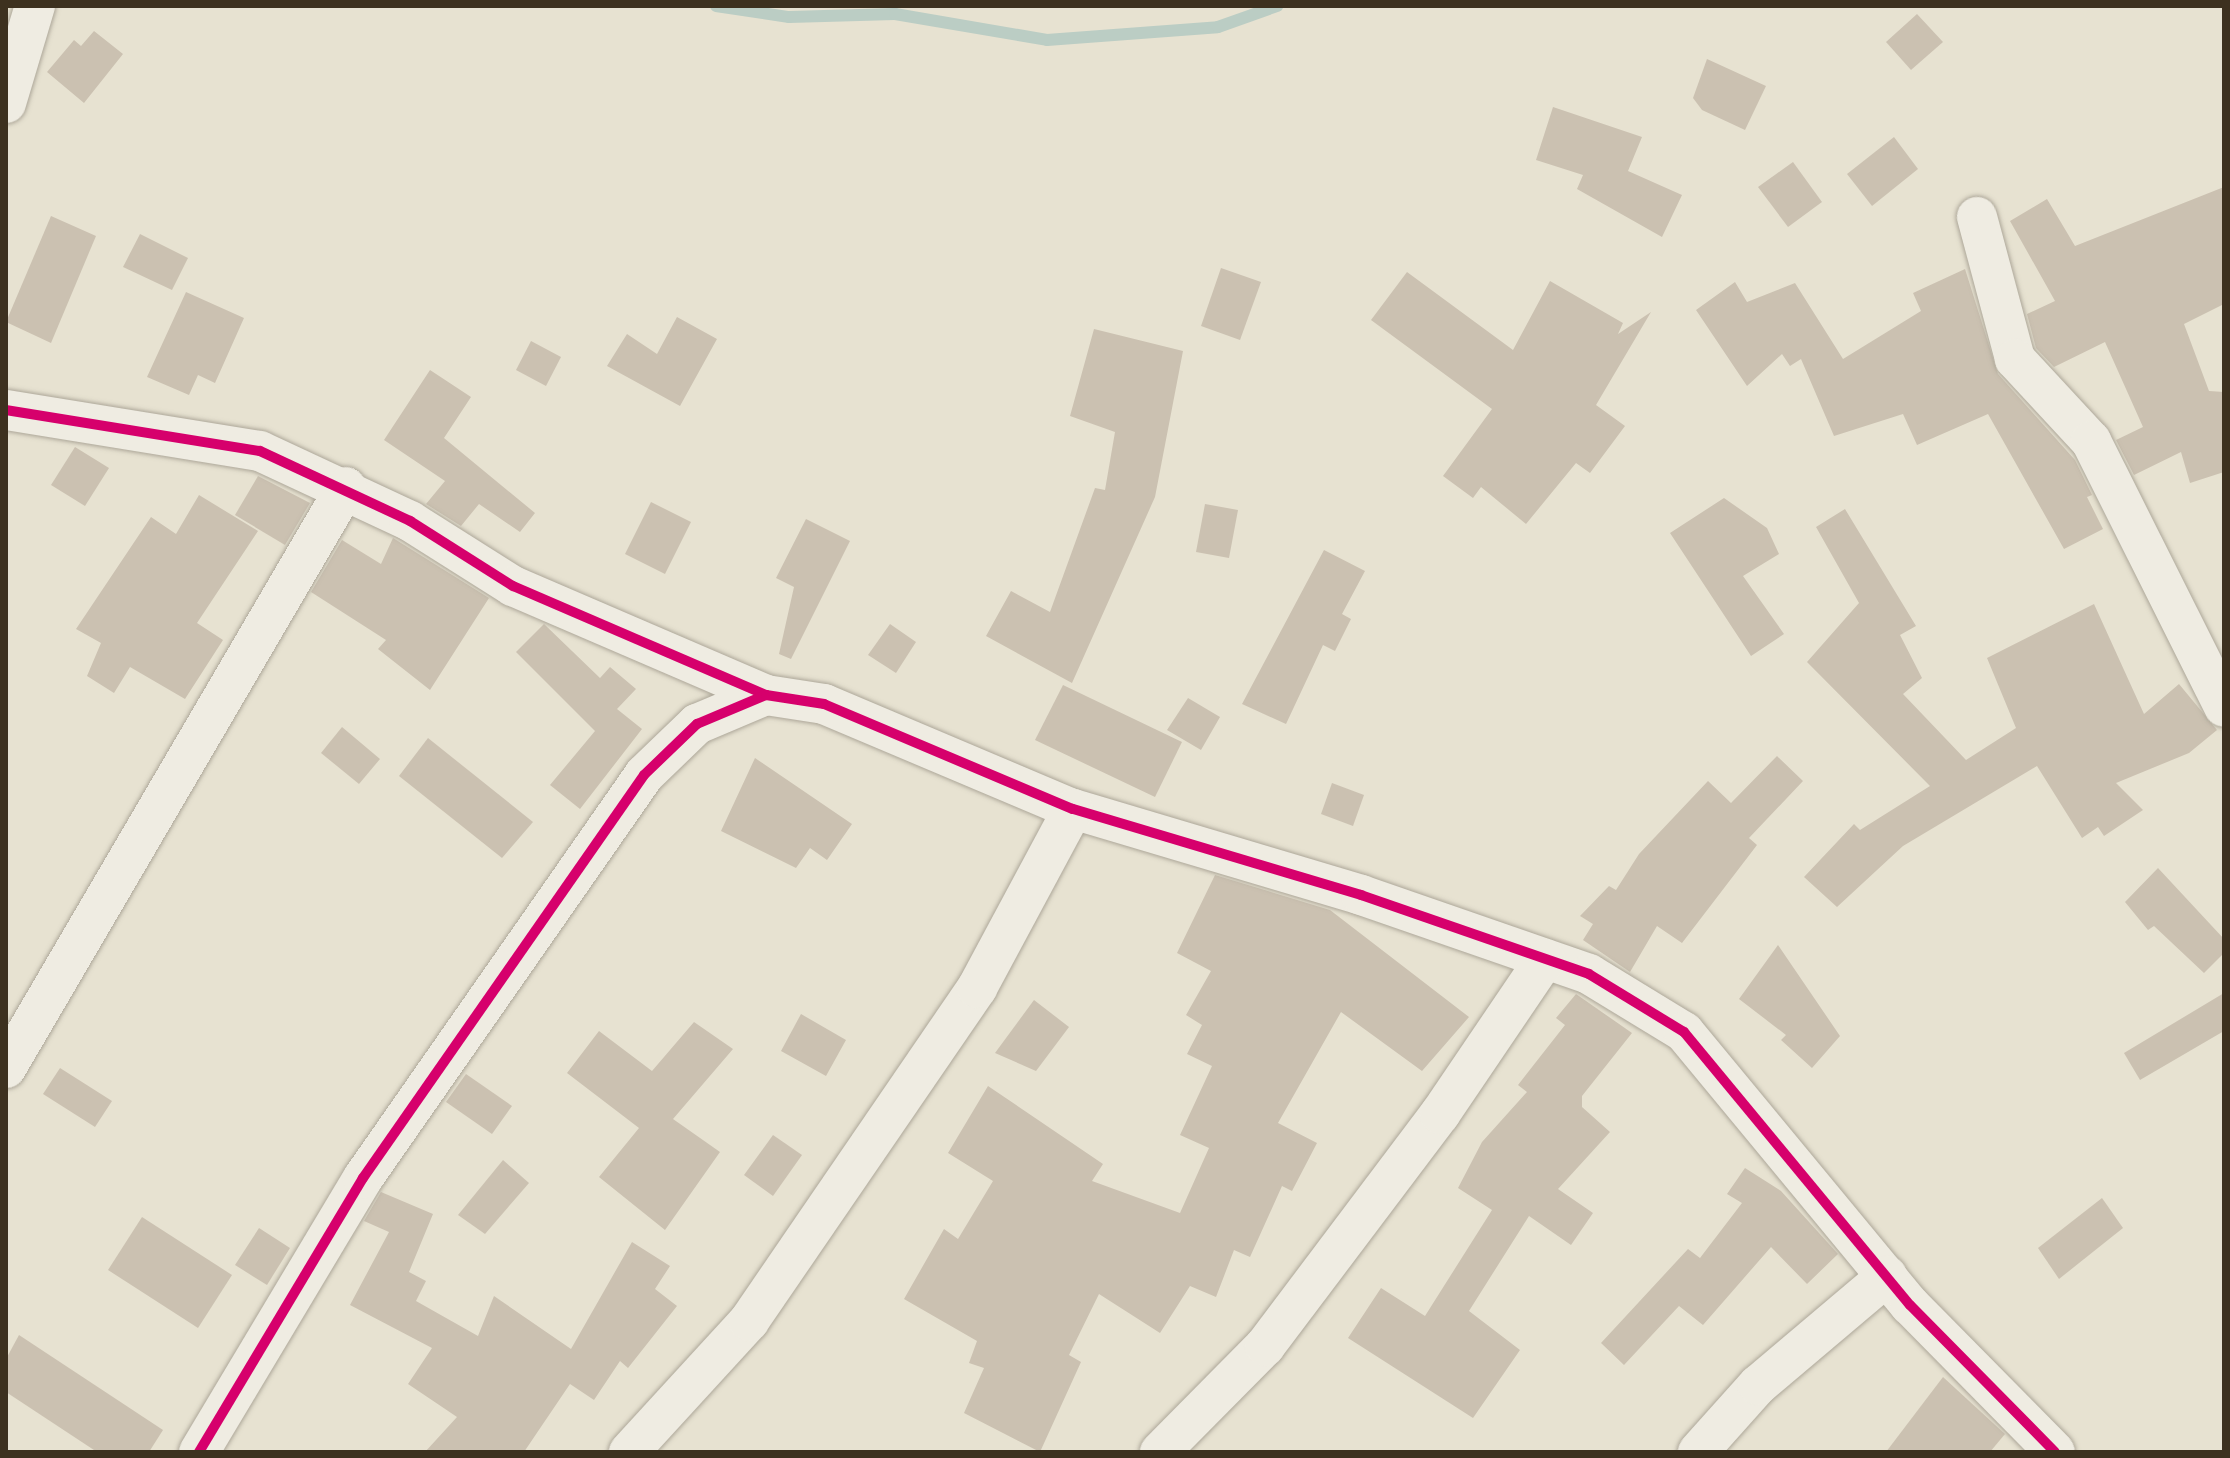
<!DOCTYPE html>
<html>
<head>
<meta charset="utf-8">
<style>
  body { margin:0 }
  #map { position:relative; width:2230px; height:1458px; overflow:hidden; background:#e7e2d1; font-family:"Roboto Serif",serif }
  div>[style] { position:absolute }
  .stream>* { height:12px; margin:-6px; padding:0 6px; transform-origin:6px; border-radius:6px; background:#bbcdc4 }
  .building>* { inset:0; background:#cbc1b1 }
  .roads { filter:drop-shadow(0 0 2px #ada799) drop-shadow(0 0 2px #ada799) }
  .minor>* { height:40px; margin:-20px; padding:0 20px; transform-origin:20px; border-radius:20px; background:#efece2 }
  .cycleway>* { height:10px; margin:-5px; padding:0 5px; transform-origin:5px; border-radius:5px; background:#d6006c }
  span { translate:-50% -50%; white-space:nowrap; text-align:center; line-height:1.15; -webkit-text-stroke:6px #f7f1d7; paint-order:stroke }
  .frame { position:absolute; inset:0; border:8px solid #3d311f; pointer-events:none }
</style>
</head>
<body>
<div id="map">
  <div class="stream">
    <i style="left:716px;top:6px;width:74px;rotate:8.6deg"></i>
    <i style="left:789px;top:17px;width:106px;rotate:-1.6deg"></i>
    <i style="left:895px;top:14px;width:154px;rotate:9.7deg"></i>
    <i style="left:1047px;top:40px;width:171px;rotate:-4.3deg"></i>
    <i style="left:1218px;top:27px;width:63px;rotate:-19.6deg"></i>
  </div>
  <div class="building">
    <i style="clip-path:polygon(1917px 14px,1943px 42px,1911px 70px,1886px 42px)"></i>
    <i style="clip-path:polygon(94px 31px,123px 54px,84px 103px,47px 72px,74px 40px,81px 46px)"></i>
    <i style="clip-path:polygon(1707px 59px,1766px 86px,1745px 130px,1702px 110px,1693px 98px)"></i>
    <i style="clip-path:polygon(1553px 107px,1642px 137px,1628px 171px,1682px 195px,1662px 237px,1577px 189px,1583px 175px,1536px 160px)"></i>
    <i style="clip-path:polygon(1894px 137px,1918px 169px,1872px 206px,1847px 174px)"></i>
    <i style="clip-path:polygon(1793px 162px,1822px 202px,1788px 227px,1758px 187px)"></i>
    <i style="clip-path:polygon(2224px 187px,2224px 304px,2184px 324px,2209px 391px,2224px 392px,2224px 472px,2190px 483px,2181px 452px,2134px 475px,2116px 440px,2143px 427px,2105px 342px,2054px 367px,2036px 348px,2027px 314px,2055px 301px,2010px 221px,2047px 199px,2075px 246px)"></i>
    <i style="clip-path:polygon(51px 216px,96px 236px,51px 343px,6px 322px)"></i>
    <i style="clip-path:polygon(140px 234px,188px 258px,172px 290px,123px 267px)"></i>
    <i style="clip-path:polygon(1221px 268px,1261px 282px,1240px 340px,1201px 326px)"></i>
    <i style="clip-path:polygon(1965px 269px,1998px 374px,2075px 460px,2092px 495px,2087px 497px,2103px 529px,2064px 549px,1988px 414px,1917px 445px,1903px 414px,1834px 436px,1801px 359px,1790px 366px,1782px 354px,1747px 386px,1696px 310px,1735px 282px,1747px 302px,1795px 283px,1843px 359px,1921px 311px,1913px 293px)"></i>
    <i style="clip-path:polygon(1407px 272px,1513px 350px,1550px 281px,1623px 323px,1618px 334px,1651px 312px,1596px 405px,1625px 426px,1590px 473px,1576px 463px,1526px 524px,1481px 487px,1473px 498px,1443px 476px,1492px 409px,1371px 320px)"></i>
    <i style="clip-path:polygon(186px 292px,244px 318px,215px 383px,198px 375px,189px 395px,147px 377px)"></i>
    <i style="clip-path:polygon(677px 317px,717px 339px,680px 406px,607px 366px,627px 334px,657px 354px)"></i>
    <i style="clip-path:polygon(1094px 329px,1183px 351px,1155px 497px,1072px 683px,986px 636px,1011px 591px,1050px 612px,1095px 488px,1105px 490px,1115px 432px,1070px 416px)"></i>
    <i style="clip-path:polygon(531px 341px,561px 357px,546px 386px,516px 370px)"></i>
    <i style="clip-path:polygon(430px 370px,471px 397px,444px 438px,535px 513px,520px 532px,479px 504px,461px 526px,426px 504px,445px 481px,384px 440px)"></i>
    <i style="clip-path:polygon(75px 447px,109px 468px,85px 506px,51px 485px)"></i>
    <i style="clip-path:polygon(258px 476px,310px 503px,285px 545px,235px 515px)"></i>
    <i style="clip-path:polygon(199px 495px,258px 531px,197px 623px,223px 640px,185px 699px,130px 667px,114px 693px,87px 676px,101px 643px,76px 629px,151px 517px,176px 534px)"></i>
    <i style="clip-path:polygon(1724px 498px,1767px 528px,1779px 554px,1743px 576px,1784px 634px,1751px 656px,1670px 533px)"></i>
    <i style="clip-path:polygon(651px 502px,691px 522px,665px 574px,625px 554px)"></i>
    <i style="clip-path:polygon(1205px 504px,1238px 510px,1229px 558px,1196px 552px)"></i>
    <i style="clip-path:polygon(1845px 509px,1916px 626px,1900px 635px,1922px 678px,1903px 694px,1966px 760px,2016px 728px,1987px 658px,2094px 604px,2144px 714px,2179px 684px,2217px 730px,2189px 753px,2116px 783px,2143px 810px,2104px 836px,2098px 827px,2082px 838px,2037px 766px,1903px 846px,1837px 907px,1804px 877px,1854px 824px,1860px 830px,1930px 786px,1807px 662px,1859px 603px,1816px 527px)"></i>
    <i style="clip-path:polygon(806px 519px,850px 541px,791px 659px,779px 654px,794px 587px,776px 578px)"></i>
    <i style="clip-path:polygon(393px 538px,489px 598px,430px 690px,378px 649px,386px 640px,311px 592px,342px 540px,381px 564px)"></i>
    <i style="clip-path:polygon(1324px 550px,1365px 571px,1342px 614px,1351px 619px,1335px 651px,1323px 645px,1286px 724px,1242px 704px)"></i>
    <i style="clip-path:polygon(544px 624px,600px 678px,610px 667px,636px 689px,617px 709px,642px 729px,580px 809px,550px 785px,595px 731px,516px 652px)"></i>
    <i style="clip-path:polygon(890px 624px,916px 642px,896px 673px,868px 655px)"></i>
    <i style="clip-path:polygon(1063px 685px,1182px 742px,1155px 797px,1035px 740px)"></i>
    <i style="clip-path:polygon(1188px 698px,1220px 717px,1201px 750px,1167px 730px)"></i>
    <i style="clip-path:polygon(342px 727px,380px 759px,359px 784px,321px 753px)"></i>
    <i style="clip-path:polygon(428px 738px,533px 822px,502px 858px,399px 776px)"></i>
    <i style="clip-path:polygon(1777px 756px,1803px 781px,1749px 838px,1757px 845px,1682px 943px,1657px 926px,1630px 972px,1583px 940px,1593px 924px,1580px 916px,1609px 886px,1616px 890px,1639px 854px,1708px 781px,1731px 803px)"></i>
    <i style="clip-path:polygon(755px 758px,852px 824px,827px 860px,810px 848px,796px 868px,721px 831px)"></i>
    <i style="clip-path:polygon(1332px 783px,1364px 795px,1353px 826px,1321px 814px)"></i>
    <i style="clip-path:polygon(2158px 868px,2224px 939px,2224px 953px,2204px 973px,2154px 926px,2148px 930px,2125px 902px)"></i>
    <i style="clip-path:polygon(1215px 875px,1330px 910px,1469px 1017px,1422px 1071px,1341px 1012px,1278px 1123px,1317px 1143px,1292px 1191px,1282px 1186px,1250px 1257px,1234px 1250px,1216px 1297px,1190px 1286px,1160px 1333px,1099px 1294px,1069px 1355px,1081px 1362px,1040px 1452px,964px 1413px,984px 1368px,969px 1363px,977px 1341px,904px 1299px,944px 1229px,958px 1239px,993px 1181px,948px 1153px,988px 1086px,1103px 1164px,1092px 1181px,1180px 1213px,1209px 1148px,1180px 1135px,1212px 1066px,1187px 1054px,1202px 1025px,1186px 1015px,1211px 971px,1177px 953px)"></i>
    <i style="clip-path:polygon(1778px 945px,1840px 1036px,1812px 1068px,1781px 1040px,1786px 1035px,1739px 999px)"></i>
    <i style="clip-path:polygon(2224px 993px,2224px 1031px,2140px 1080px,2124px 1053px)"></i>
    <i style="clip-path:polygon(1576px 994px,1632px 1033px,1582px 1096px,1582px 1107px,1610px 1132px,1558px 1189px,1593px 1213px,1571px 1245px,1529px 1216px,1469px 1311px,1520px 1350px,1473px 1418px,1348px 1338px,1381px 1288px,1425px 1316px,1492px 1210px,1458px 1188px,1482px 1142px,1527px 1092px,1518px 1085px,1565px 1025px,1556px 1018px)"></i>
    <i style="clip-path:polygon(1034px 1000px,1069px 1027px,1036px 1071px,995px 1053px)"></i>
    <i style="clip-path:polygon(801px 1014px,846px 1040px,826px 1076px,781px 1051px)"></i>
    <i style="clip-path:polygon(694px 1022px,733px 1049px,673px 1119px,720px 1152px,665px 1230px,599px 1177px,639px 1128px,567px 1073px,599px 1031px,652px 1071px)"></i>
    <i style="clip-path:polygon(60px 1068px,112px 1101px,95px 1127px,43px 1094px)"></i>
    <i style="clip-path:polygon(466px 1074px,512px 1106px,492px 1134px,446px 1102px)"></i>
    <i style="clip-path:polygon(773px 1135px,802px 1155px,773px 1196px,744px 1175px)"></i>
    <i style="clip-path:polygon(503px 1160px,529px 1183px,485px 1234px,458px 1215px)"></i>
    <i style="clip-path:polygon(1745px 1168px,1781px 1191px,1838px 1254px,1807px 1284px,1771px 1247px,1703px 1325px,1679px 1306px,1624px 1365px,1601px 1343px,1688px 1249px,1700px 1258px,1742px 1203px,1727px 1194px)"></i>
    <i style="clip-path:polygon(381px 1192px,433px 1214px,409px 1272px,426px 1281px,416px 1301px,478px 1336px,494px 1296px,571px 1349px,632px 1242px,670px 1266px,655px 1289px,677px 1306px,628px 1368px,620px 1361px,594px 1400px,570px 1384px,524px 1452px,425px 1452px,457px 1417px,408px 1384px,432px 1348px,350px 1305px,389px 1232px,364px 1221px)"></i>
    <i style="clip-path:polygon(2102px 1198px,2123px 1228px,2059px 1279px,2038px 1248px)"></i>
    <i style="clip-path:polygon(142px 1217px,232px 1275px,198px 1328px,108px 1270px)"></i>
    <i style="clip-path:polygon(259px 1228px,290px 1248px,267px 1285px,235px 1265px)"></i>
    <i style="clip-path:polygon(19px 1335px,163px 1430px,149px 1452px,97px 1452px,6px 1392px,6px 1359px)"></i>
    <i style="clip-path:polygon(1943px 1377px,2005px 1434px,1990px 1452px,1886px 1452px)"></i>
  </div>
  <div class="roads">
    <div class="minor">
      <i style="left:6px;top:103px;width:101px;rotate:-73.4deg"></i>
      <i style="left:1977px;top:217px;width:147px;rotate:75deg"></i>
      <i style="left:2015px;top:359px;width:112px;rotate:47.2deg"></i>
      <i style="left:2091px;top:441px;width:297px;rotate:63.4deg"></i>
      <i style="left:6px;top:410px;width:257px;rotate:9.2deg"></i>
      <i style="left:260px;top:451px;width:166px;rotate:25deg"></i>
      <i style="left:410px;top:521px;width:122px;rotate:32.3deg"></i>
      <i style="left:513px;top:586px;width:275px;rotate:23.3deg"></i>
      <i style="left:6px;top:1068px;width:673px;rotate:-59.66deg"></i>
      <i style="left:199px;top:1452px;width:319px;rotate:-59.1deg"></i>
      <i style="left:363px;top:1178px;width:491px;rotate:-55.1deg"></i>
      <i style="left:644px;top:775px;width:74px;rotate:-43.9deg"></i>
      <i style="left:697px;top:724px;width:75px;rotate:-22.8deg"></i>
      <i style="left:766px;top:695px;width:59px;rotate:8.8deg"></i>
      <i style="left:824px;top:704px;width:270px;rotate:22.9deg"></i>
      <i style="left:1073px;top:809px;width:301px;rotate:16.6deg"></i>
      <i style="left:1361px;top:895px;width:241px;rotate:19.1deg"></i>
      <i style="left:1589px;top:974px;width:111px;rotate:31.4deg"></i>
      <i style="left:1684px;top:1032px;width:354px;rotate:50.4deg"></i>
      <i style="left:1910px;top:1305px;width:206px;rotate:45.4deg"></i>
      <i style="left:629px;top:1452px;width:178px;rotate:-47.5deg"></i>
      <i style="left:749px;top:1321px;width:404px;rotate:-55.6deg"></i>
      <i style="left:977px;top:988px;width:203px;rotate:-61.8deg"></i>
      <i style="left:1160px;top:1452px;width:149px;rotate:-45.3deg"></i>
      <i style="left:1265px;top:1346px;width:291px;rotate:-53deg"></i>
      <i style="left:1440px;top:1114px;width:187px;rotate:-55.9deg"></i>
      <i style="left:1698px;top:1452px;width:90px;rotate:-48.2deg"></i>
      <i style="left:1758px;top:1385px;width:169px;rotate:-40.2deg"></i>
    </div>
  </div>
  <div class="cycleway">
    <i style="left:6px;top:410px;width:257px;rotate:9.2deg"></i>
    <i style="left:260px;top:451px;width:166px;rotate:25deg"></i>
    <i style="left:410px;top:521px;width:122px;rotate:32.3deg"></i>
    <i style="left:513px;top:586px;width:275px;rotate:23.3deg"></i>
    <i style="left:199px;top:1452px;width:319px;rotate:-59.1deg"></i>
    <i style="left:363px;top:1178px;width:491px;rotate:-55.1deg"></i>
    <i style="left:644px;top:775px;width:74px;rotate:-43.9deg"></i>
    <i style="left:697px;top:724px;width:75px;rotate:-22.8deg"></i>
    <i style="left:766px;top:695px;width:59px;rotate:8.8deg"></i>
    <i style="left:824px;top:704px;width:270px;rotate:22.9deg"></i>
    <i style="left:1073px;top:809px;width:301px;rotate:16.6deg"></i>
    <i style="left:1361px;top:895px;width:241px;rotate:19.1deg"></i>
    <i style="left:1589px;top:974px;width:111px;rotate:31.4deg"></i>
    <i style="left:1684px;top:1032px;width:354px;rotate:50.4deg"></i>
    <i style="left:1910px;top:1305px;width:206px;rotate:45.4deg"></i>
  </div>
  <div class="frame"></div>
</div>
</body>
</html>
